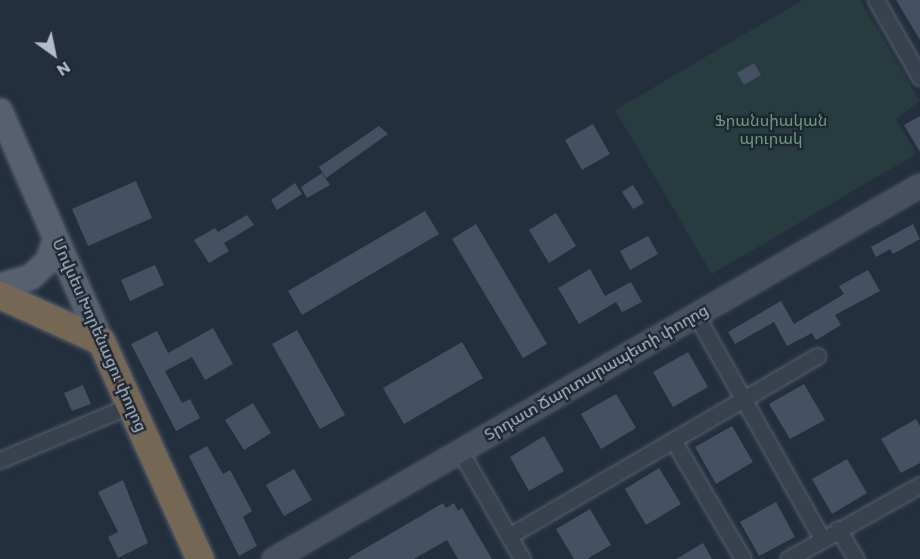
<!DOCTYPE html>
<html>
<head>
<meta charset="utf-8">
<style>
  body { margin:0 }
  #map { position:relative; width:920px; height:559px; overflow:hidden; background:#242f3e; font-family:Commissioner,"Noto Sans Armenian",sans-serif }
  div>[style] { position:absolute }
  .green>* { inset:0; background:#263c3f }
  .building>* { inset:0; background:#455162 }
  .roads { filter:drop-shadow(0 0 2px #565f6c) drop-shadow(0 0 2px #565f6c) }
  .street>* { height:15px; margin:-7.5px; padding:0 7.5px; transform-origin:7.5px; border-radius:7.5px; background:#38414e }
  .secondary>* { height:21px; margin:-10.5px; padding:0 10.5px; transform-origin:10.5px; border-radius:10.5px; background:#465061 }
  .primary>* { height:24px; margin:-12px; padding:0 12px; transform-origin:12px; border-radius:12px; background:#56606e }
  .highway>* { height:27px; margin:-13.5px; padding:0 13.5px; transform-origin:13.5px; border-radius:13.5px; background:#746855 }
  span { translate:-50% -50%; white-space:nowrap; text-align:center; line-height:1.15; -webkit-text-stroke:4.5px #1d2633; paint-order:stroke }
  .park-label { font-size:16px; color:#6b9a76 }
  .street-label { font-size:16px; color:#b4bcc9 }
  .north { position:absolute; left:24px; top:24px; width:60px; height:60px; -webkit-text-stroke:4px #1d2633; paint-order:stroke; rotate:147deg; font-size:16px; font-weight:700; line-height:24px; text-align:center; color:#b4bcc9 }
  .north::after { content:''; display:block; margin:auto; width:21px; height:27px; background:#b4bcc9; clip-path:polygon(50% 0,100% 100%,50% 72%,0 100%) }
</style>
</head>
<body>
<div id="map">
  <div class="green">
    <i style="clip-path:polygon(803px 0,860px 0,920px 101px,896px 119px,916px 154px,712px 274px,615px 110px)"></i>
  </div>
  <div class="building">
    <i style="clip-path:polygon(896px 0,920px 0,920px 40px)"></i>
    <i style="clip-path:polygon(754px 63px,761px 75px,744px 85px,737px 73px)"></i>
    <i style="clip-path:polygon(920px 116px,920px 152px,904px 125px)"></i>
    <i style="clip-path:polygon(593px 124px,610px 154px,582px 170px,565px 140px)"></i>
    <i style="clip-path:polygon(379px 126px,388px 134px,326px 178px,319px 167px)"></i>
    <i style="clip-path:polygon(322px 173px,330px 185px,307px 198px,301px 187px)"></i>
    <i style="clip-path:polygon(136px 181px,152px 218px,88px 246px,72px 209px)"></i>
    <i style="clip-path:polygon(295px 183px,302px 194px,277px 210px,271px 200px)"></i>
    <i style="clip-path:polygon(633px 185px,644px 203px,633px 209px,622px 192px)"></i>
    <i style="clip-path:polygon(425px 211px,439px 234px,302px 315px,288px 291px)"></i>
    <i style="clip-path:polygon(556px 213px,576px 246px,549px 263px,529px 230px)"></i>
    <i style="clip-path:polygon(247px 215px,254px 225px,224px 243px,229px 251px,209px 263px,194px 240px,215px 228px,218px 232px)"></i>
    <i style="clip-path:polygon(476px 224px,547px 344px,523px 358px,452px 239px)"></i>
    <i style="clip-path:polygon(913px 224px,920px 239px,893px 254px,890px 249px,876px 257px,871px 247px)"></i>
    <i style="clip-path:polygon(648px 236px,658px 254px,630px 270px,620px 251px)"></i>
    <i style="clip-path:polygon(155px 265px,164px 285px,130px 301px,121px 280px)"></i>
    <i style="clip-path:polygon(590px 269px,605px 296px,631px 282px,642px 302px,622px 312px,616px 302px,579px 324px,558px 288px)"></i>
    <i style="clip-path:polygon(868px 270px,880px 291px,835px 315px,841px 325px,816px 340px,812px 333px,787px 346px,774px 322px,735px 344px,728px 332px,781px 301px,794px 324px,844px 294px,839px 286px)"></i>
    <i style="clip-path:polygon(213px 328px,233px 364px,205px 380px,192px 357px,165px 371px,182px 403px,190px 399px,200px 418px,176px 431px,131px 344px,157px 331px,168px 353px)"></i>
    <i style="clip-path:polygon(297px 330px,345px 415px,320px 429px,272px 344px)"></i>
    <i style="clip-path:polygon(462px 342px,483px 378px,404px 424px,383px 388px)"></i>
    <i style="clip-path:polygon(688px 352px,708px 387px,673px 407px,653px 372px)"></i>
    <i style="clip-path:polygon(804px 384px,825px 420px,790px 439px,769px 404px)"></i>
    <i style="clip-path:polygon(83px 385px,91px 404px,72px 411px,64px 393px)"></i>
    <i style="clip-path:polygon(616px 394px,636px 428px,601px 449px,581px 414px)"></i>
    <i style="clip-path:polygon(253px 403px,271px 433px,244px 450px,225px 420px)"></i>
    <i style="clip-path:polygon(916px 419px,920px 426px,920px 463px,901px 473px,881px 439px)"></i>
    <i style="clip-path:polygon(732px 426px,753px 462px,716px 484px,695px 447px)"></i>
    <i style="clip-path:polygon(544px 436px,564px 471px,529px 491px,510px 457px)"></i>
    <i style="clip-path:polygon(207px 446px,223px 474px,230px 470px,252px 511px,243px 517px,257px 546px,239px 556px,189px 456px)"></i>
    <i style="clip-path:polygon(847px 459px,867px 493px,832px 514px,812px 479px)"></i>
    <i style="clip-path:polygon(659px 468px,681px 504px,646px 525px,625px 489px)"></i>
    <i style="clip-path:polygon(294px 469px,312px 500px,284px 516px,266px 485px)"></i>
    <i style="clip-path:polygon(123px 480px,148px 543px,118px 558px,108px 537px,118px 532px,98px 492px)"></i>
    <i style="clip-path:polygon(776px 502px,795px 537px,759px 556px,740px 522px)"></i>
    <i style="clip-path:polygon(443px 503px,446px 508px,454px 503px,458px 511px,462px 508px,492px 559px,458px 559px,447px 540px,414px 559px,347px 559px)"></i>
    <i style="clip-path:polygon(590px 509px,611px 545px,587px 559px,574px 559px,556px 529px)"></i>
    <i style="clip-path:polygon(703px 543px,712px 559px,676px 559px)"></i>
  </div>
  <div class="roads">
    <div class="street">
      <i style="left:876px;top:0;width:89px;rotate:60.3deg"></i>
      <i style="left:696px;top:315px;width:257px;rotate:60.6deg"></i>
      <i style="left:673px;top:440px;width:138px;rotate:59.5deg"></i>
      <i style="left:460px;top:451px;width:125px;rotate:60.1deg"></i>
      <i style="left:0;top:460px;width:142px;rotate:-22.8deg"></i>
      <i style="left:838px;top:529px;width:35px;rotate:59deg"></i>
      <i style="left:509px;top:536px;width:357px;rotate:-30.3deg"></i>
      <i style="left:788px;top:559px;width:151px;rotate:-29.3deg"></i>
    </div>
    <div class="secondary">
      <i style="left:273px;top:559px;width:747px;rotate:-30.03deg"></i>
    </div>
    <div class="primary">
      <i style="left:0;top:111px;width:251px;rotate:66.3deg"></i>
      <i style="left:0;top:286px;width:32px;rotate:-16deg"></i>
      <i style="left:31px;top:277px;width:23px;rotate:-43deg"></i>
      <i style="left:48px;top:261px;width:24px;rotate:-71deg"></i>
    </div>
    <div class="highway">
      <i style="left:0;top:295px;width:111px;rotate:24.5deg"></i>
      <i style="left:101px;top:341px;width:239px;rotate:65.6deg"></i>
    </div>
  </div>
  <div class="park-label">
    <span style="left:771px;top:129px">Ֆրանսիական<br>պուրակ</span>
  </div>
  <div class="street-label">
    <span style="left:100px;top:335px;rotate:66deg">Մովսես Խորենացու փողոց</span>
    <span style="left:596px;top:372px;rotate:-30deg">Տրդատ Ճարտարապետի փողոց</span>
  </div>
  <div class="north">N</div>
</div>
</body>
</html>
